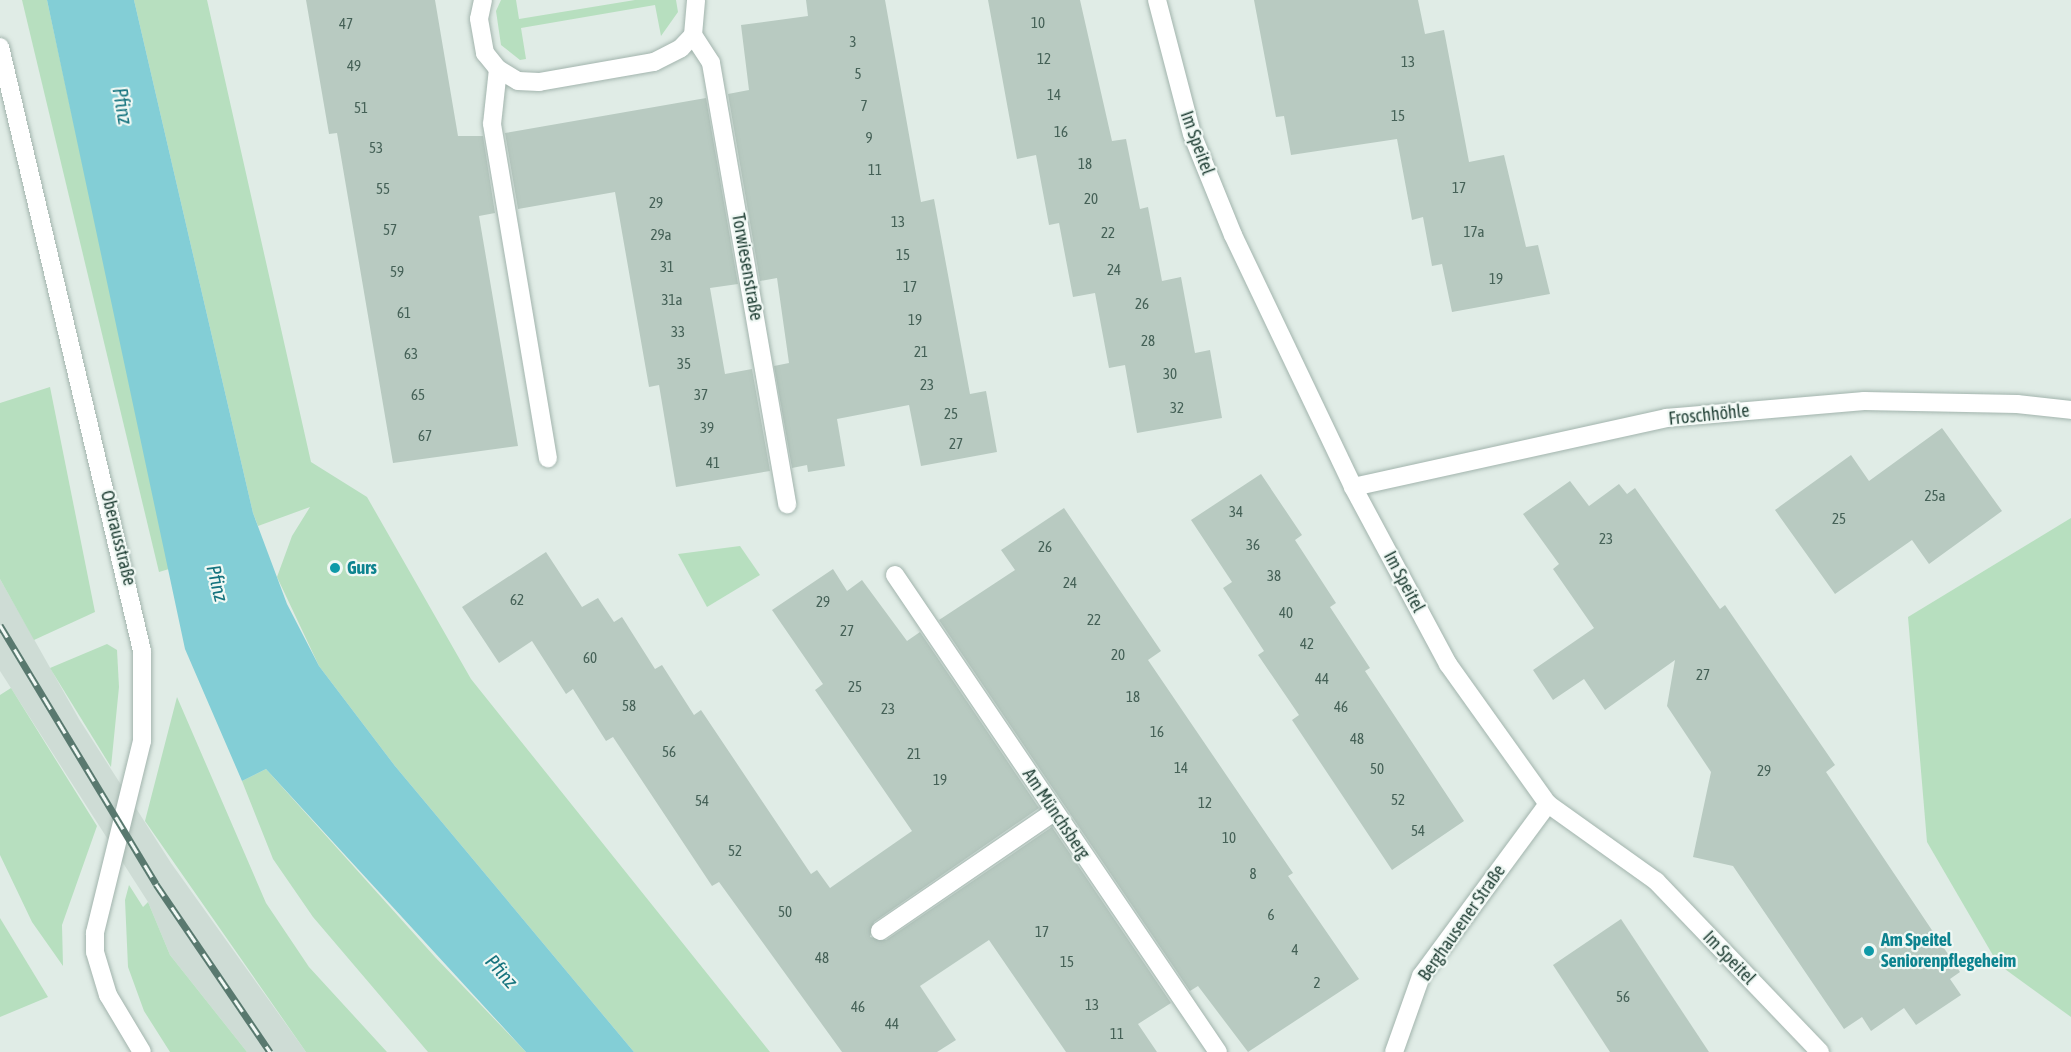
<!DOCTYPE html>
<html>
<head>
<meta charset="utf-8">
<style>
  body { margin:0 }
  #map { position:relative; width:2071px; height:1052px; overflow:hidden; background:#e0ece6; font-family:"Asap Condensed",sans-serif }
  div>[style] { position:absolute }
  .built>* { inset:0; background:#cedcd5 }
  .green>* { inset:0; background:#b7dfbf }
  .water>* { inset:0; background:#83ced6 }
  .building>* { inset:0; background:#b8cac1 }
  .roads { filter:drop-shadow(0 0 2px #a2b4ad) drop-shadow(0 0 2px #a2b4ad) }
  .minor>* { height:18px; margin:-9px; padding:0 9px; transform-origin:9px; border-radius:9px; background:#fff }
  .rail>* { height:7px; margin-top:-3.5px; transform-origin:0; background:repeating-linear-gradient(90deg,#f0f8f4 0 14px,#59796f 0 28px); box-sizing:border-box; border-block:2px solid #59796f }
  .dots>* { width:16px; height:16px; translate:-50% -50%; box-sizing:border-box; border:3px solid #f0f8f4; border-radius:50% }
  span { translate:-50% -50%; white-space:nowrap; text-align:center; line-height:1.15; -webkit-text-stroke:4.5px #f0f8f4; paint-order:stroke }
  .number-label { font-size:15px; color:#456157 }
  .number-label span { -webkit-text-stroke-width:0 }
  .street-label { font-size:18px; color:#1f3e34 }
  .culture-label { font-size:18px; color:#0d838f; font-weight:700 }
  .left { translate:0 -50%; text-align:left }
  .water-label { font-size:20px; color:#15737e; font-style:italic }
</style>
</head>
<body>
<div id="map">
  <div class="built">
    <i style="clip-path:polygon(0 579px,79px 719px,171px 863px,306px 1052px,247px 1052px,170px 955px,148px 902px,0 671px)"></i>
  </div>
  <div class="green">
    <i style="clip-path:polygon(22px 0,47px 0,164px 538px,169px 569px,159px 572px)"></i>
    <i style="clip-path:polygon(134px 0,207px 0,311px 462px,367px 497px,471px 679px,770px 1052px,634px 1052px,395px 766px,319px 666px,277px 577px,292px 536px,310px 507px,258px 526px,253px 513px)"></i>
    <i style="clip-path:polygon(501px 0,516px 0,519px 19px,635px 0,676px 0,678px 12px,661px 36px,655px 5px,521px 28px,526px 59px,520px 60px,501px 45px,496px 11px)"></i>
    <i style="clip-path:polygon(50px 387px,95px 612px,34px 640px,0 579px,0 403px)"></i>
    <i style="clip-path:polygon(2071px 518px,2071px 1017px,1998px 964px,1927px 842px,1908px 617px)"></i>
    <i style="clip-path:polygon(740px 546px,760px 575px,707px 607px,678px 554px)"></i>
    <i style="clip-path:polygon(107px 644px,117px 650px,119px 687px,111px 767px,50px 668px)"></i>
    <i style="clip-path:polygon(11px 688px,97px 826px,62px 925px,63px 966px,32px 922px,0 855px,0 695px)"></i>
    <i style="clip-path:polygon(177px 697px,266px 903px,309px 967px,387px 1052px,306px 1052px,145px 821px)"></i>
    <i style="clip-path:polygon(266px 769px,435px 957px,526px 1052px,428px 1052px,313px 917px,273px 859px,242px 781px)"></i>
    <i style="clip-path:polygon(129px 885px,143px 907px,148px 902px,170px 955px,247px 1052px,170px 1052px,144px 1011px,128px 967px,125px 900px)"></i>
    <i style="clip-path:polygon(0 918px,48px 997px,0 1017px)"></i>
  </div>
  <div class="water">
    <i style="clip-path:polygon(47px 0,134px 0,253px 513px,287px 604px,319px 666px,395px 766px,634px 1052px,526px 1052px,266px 769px,242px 781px,185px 649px)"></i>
  </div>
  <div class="building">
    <i style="clip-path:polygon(306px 0,435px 0,458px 136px,483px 136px,495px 213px,479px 216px,518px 446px,393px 463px,337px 133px,329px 134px)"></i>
    <i style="clip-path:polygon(806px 0,885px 0,921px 202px,934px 199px,970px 394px,986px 391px,997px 452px,921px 466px,909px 405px,837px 419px,845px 466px,808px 472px,807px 465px,792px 468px,774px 366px,789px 363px,777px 278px,760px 281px,728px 94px,749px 90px,741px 25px,808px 16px)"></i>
    <i style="clip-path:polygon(988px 0,1080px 0,1112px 141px,1126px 139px,1140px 209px,1148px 207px,1162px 281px,1181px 277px,1195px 353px,1210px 350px,1222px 418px,1137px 433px,1125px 365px,1109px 368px,1095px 293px,1073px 297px,1059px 223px,1049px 225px,1036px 155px,1017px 159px)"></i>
    <i style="clip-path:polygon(1254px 0,1418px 0,1425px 34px,1444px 30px,1469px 162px,1504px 155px,1526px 247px,1538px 245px,1550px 294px,1452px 312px,1442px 264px,1432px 266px,1423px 217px,1412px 220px,1397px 139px,1291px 155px,1284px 116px,1276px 117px)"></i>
    <i style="clip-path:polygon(706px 98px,738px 284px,710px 288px,725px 374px,752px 369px,770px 471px,676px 487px,659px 385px,649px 387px,615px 192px,518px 209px,505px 133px)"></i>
    <i style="clip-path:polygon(1942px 428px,2002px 511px,1929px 564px,1912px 540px,1835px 594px,1775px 510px,1851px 455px,1869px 481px)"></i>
    <i style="clip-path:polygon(1261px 474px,1302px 535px,1295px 540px,1336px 603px,1330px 607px,1370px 668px,1365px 671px,1464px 821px,1392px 870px,1292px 720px,1299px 715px,1258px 655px,1264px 651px,1223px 588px,1232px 582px,1191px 520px)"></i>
    <i style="clip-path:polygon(1570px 481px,1589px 506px,1619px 484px,1627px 494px,1635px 488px,1720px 609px,1725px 605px,1835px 765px,1826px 772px,1960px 972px,1950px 979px,1961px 995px,1916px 1025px,1904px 1008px,1871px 1031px,1862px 1017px,1844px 1029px,1733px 866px,1693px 857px,1711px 772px,1667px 706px,1675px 660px,1605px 710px,1584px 679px,1553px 700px,1533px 670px,1594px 628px,1553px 569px,1559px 564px,1523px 514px)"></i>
    <i style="clip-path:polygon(1064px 508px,1161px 651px,1148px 660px,1293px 873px,1288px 876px,1359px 979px,1248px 1052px,1198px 986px,1190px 991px,939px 620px,1015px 570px,1001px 550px)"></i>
    <i style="clip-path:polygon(546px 552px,582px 607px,598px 598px,614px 622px,622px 617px,655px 669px,662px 665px,694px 715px,701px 710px,811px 874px,817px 870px,830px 888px,912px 831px,815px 690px,823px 684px,772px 610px,833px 569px,847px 591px,862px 580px,907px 641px,920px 632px,1039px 808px,874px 922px,870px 937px,886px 940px,1052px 827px,1171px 1003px,1138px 1024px,1157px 1052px,1066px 1052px,989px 940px,920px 986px,956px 1040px,937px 1052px,842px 1052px,719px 882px,712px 886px,613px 737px,606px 741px,573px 689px,566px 694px,532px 641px,499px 663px,462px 607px)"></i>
    <i style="clip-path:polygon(1621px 919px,1709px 1052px,1610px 1052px,1553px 965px)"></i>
  </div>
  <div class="roads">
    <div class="minor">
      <i style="left:483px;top:0;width:19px;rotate:102deg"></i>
      <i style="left:479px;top:19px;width:35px;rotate:80deg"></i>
      <i style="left:485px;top:53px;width:21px;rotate:51deg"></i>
      <i style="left:498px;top:69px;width:23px;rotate:31deg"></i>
      <i style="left:518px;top:81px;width:21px;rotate:3deg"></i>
      <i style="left:539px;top:82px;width:117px;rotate:-9.9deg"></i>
      <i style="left:654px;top:62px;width:30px;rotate:-27deg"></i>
      <i style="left:681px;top:48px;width:18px;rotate:-47deg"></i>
      <i style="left:693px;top:35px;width:35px;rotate:-85deg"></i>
      <i style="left:1157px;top:0;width:138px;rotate:75.4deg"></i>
      <i style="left:1192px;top:134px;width:109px;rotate:67.9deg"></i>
      <i style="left:1233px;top:235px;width:279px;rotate:64.5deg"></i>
      <i style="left:1353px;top:487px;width:201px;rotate:61.8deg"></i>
      <i style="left:1448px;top:664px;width:172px;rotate:54.5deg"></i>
      <i style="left:1548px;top:804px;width:133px;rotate:35.5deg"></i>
      <i style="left:1656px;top:881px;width:237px;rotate:46.2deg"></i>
      <i style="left:693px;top:35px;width:33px;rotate:57deg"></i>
      <i style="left:711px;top:63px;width:448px;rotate:80.2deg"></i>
      <i style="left:0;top:47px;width:620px;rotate:76.77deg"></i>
      <i style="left:142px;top:651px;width:90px;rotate:90deg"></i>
      <i style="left:142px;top:741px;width:198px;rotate:103.8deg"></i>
      <i style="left:95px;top:933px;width:19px;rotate:90deg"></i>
      <i style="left:95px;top:952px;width:45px;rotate:73.2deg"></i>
      <i style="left:108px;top:995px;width:66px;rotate:59.2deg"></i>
      <i style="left:498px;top:69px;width:55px;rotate:96.2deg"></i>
      <i style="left:492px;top:124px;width:339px;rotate:80.5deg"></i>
      <i style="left:1353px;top:487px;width:321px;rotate:-12.4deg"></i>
      <i style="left:1666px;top:418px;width:199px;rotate:-4.9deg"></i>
      <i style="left:1864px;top:401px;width:153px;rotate:1.1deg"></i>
      <i style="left:2017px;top:404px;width:54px;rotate:6.3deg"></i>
      <i style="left:895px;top:575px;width:576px;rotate:55.9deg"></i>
      <i style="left:880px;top:931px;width:211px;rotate:-34.4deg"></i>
      <i style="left:1394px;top:1052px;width:81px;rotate:-70.4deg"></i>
      <i style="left:1421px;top:976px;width:214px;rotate:-53.6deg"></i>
    </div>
  </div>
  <div class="rail">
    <i style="left:0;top:625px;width:302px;rotate:58.9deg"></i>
    <i style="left:156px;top:884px;width:203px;rotate:55.8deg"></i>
  </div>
  <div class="dots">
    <i style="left:335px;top:568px;background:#0f9aa8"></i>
    <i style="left:1869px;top:951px;background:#0f9aa8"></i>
  </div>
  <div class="number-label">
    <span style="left:1038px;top:23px">10</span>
    <span style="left:346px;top:24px">47</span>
    <span style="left:853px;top:42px">3</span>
    <span style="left:1044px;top:59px">12</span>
    <span style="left:1408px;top:62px">13</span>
    <span style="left:354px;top:66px">49</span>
    <span style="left:858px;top:74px">5</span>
    <span style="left:1054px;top:95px">14</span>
    <span style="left:864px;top:106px">7</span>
    <span style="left:361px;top:108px">51</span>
    <span style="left:1398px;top:116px">15</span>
    <span style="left:1061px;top:132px">16</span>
    <span style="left:869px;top:138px">9</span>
    <span style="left:376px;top:148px">53</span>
    <span style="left:1085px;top:164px">18</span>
    <span style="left:875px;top:170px">11</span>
    <span style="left:1459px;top:188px">17</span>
    <span style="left:383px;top:189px">55</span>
    <span style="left:1091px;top:199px">20</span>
    <span style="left:656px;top:203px">29</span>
    <span style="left:898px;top:222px">13</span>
    <span style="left:390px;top:230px">57</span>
    <span style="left:1474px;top:232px">17a</span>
    <span style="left:1108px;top:233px">22</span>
    <span style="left:661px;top:235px">29a</span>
    <span style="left:903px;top:255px">15</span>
    <span style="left:667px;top:267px">31</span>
    <span style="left:1114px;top:270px">24</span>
    <span style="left:397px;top:272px">59</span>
    <span style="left:1496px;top:279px">19</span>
    <span style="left:910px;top:287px">17</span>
    <span style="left:672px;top:300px">31a</span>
    <span style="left:1142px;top:304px">26</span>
    <span style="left:404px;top:313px">61</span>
    <span style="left:915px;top:320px">19</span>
    <span style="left:678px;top:332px">33</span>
    <span style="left:1148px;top:341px">28</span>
    <span style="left:921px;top:352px">21</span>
    <span style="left:411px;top:354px">63</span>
    <span style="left:684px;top:364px">35</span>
    <span style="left:1170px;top:374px">30</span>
    <span style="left:927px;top:385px">23</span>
    <span style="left:418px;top:395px">65</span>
    <span style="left:701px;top:395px">37</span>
    <span style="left:1177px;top:408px">32</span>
    <span style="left:951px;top:414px">25</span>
    <span style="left:707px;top:428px">39</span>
    <span style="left:425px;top:436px">67</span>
    <span style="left:956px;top:444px">27</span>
    <span style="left:713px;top:463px">41</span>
    <span style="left:1935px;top:496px">25a</span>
    <span style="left:1236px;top:512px">34</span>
    <span style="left:1839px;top:519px">25</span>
    <span style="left:1606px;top:539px">23</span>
    <span style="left:1253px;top:545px">36</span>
    <span style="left:1045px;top:547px">26</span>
    <span style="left:1274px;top:576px">38</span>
    <span style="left:1070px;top:583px">24</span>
    <span style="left:517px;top:600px">62</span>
    <span style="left:823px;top:602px">29</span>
    <span style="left:1286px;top:613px">40</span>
    <span style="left:1094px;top:620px">22</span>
    <span style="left:847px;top:631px">27</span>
    <span style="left:1307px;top:644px">42</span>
    <span style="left:1118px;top:655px">20</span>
    <span style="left:590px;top:658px">60</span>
    <span style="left:1703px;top:675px">27</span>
    <span style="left:1322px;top:679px">44</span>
    <span style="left:855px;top:687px">25</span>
    <span style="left:1133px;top:697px">18</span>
    <span style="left:629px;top:706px">58</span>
    <span style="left:1341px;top:707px">46</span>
    <span style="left:888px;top:709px">23</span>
    <span style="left:1157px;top:732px">16</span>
    <span style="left:1357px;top:739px">48</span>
    <span style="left:669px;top:752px">56</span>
    <span style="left:914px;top:754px">21</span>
    <span style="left:1181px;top:768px">14</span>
    <span style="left:1377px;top:769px">50</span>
    <span style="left:1764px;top:771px">29</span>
    <span style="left:940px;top:780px">19</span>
    <span style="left:1398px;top:800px">52</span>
    <span style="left:702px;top:801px">54</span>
    <span style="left:1205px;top:803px">12</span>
    <span style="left:1418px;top:831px">54</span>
    <span style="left:1229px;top:838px">10</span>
    <span style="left:735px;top:851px">52</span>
    <span style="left:1253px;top:874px">8</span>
    <span style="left:785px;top:912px">50</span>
    <span style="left:1271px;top:915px">6</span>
    <span style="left:1042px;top:932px">17</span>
    <span style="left:1295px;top:950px">4</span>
    <span style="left:822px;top:958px">48</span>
    <span style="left:1067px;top:962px">15</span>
    <span style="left:1317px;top:983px">2</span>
    <span style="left:1623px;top:997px">56</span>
    <span style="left:1092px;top:1005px">13</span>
    <span style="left:858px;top:1007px">46</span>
    <span style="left:892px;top:1024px">44</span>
    <span style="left:1117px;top:1034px">11</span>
  </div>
  <div class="street-label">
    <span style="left:1197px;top:143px;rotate:70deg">Im Speitel</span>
    <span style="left:747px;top:267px;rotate:80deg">Torwiesenstraße</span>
    <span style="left:1709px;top:415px;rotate:-6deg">Froschhöhle</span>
    <span style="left:118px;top:538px;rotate:76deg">Oberausstraße</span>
    <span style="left:1404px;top:582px;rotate:62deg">Im Speitel</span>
    <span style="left:1056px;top:814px;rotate:56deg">Am Münchsberg</span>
    <span style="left:1462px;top:923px;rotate:-55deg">Berghausener Straße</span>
    <span style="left:1729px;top:958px;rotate:46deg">Im Speitel</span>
  </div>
  <div class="culture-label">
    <span class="left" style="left:347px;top:568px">Gurs</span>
    <span class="left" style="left:1881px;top:951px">Am Speitel<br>Seniorenpflegeheim</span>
  </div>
  <div class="water-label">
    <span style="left:123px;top:106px;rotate:80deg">Pfinz</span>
    <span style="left:218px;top:583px;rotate:76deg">Pfinz</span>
    <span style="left:502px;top:971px;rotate:48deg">Pfinz</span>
  </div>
</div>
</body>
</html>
